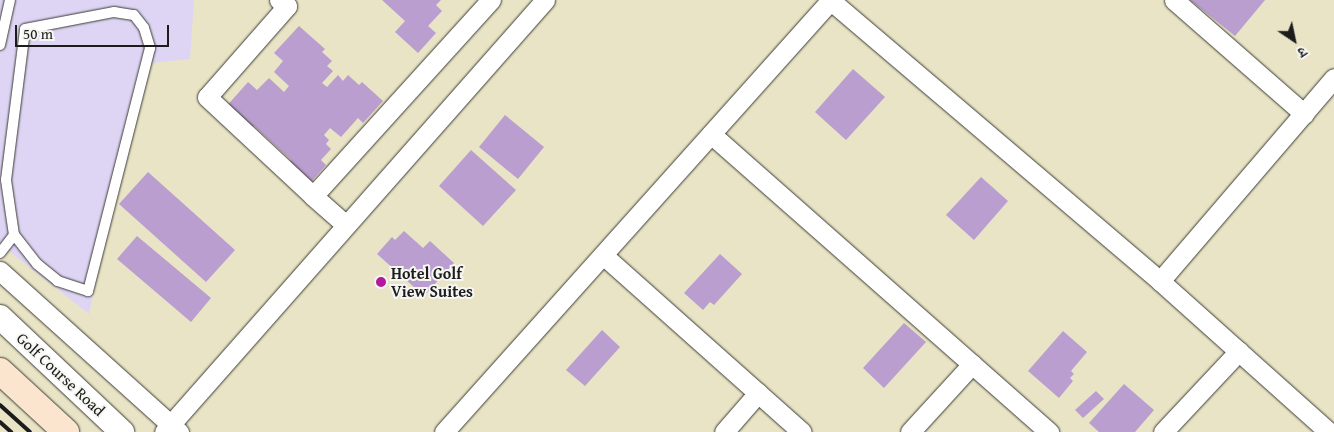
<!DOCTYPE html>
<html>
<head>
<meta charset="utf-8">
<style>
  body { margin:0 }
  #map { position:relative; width:1334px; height:432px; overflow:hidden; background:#e9e4c5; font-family:"Gentium Book Plus","Noto Serif Devanagari",serif }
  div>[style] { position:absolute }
  .built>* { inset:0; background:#ded5f5 }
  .building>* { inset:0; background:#b99ecf }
  .roads { filter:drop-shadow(0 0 1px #3b3a35) drop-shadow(0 0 1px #3b3a35) }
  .service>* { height:10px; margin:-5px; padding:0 5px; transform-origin:5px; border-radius:5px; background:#fff }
  .minor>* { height:19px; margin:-9.5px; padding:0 9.5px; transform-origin:9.5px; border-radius:9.5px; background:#fff }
  .tertiary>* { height:24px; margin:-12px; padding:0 12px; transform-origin:12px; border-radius:12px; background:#fff }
  .secondary>* { height:26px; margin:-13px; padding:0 13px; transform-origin:13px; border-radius:13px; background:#fce5cf }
  .rail>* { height:4px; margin:-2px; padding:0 2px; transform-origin:2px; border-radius:2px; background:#1c1c1c }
  .dots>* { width:14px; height:14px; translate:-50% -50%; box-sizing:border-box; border:2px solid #f6f6f2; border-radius:50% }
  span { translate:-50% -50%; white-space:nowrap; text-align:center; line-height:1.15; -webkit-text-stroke:4px #f6f6f2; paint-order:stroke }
  .poi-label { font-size:16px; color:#1c1c1c; font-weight:700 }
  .left { translate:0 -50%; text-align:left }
  .street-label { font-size:16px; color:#1c1c1c }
  .north { position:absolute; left:1269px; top:15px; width:50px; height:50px; -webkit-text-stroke:4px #f6f6f2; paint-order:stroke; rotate:146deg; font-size:14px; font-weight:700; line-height:20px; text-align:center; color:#1c1c1c }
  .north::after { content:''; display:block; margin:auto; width:18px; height:22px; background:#1c1c1c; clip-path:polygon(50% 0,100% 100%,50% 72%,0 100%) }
  .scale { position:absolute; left:15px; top:25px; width:154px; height:22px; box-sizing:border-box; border:2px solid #1c1c1c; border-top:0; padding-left:6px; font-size:15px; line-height:18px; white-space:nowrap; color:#1c1c1c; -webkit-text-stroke:4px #f6f6f2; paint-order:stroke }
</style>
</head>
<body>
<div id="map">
  <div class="built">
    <i style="clip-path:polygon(0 0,194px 0,190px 59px,140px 64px,89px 314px,0 244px)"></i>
  </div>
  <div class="building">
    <i style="clip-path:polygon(382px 0,441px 0,436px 5px,442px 11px,428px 26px,436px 33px,418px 53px,395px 32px,405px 21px)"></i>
    <i style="clip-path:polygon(1190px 0,1265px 0,1235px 36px)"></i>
    <i style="clip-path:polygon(299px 26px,325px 49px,322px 52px,332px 61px,327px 66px,333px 71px,322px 83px,327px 87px,338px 75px,343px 81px,348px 75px,359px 85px,362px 82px,383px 101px,363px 123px,358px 118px,341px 137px,330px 128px,324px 135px,329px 140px,326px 144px,331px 149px,321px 160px,326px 165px,309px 184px,287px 164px,291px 160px,254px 126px,250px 131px,225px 108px,248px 82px,257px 90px,269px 78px,284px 92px,289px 86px,274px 72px,283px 61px,274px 53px)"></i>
    <i style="clip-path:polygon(853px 69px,885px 97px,846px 140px,815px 112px)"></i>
    <i style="clip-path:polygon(505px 115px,544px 147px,518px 179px,479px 147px)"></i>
    <i style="clip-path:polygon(471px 150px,516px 190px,483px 226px,439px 186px)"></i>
    <i style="clip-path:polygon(148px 172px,235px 250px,206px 282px,119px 204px)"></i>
    <i style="clip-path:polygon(981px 177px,1008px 201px,974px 240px,946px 215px)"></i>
    <i style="clip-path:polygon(404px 231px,423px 248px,430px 241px,454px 263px,424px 296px,377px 254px,392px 237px,395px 240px)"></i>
    <i style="clip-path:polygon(137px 236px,211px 298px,191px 322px,117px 259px)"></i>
    <i style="clip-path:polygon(720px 254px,742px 274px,714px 305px,710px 302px,703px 310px,684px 293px)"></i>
    <i style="clip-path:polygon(904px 323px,926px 342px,884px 388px,863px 368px)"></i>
    <i style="clip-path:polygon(602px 330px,620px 347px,585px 386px,566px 370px)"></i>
    <i style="clip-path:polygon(1063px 331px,1087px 352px,1071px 371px,1074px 374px,1070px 378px,1073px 381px,1059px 398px,1028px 371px)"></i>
    <i style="clip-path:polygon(1124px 384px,1154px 410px,1135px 432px,1099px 432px,1089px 423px)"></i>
    <i style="clip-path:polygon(1096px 391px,1104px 399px,1083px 418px,1075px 410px)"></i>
  </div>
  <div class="roads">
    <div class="service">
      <i style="left:0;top:45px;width:46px;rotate:-77.5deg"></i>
      <i style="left:0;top:253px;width:23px;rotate:-52deg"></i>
      <i style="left:14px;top:235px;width:56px;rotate:-98.3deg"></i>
      <i style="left:6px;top:180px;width:152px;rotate:-82.8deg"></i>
      <i style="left:25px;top:29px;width:91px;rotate:-10.8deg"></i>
      <i style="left:114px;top:12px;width:20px;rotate:9deg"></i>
      <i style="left:134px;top:15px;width:16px;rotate:52deg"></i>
      <i style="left:144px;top:28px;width:21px;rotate:73deg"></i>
      <i style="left:150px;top:48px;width:251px;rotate:104.3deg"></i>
      <i style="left:88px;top:291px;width:32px;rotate:-162deg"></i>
      <i style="left:58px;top:281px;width:27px;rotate:-141deg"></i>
      <i style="left:37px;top:264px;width:37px;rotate:-128deg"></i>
    </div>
    <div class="minor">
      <i style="left:279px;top:0;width:10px;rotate:37deg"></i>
      <i style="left:287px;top:6px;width:121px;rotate:131.3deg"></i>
      <i style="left:207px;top:97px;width:145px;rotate:43deg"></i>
      <i style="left:313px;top:196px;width:265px;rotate:-47.8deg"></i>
      <i style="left:830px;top:0;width:433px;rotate:40.4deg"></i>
      <i style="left:1160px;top:281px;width:227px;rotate:41.8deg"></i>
      <i style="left:1174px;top:0;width:173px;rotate:41.2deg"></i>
      <i style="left:711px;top:134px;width:451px;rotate:41.4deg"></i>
      <i style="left:313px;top:196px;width:44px;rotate:41.3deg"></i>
      <i style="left:603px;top:255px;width:266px;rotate:41.7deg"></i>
      <i style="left:0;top:271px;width:241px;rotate:42deg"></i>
      <i style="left:1160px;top:281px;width:267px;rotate:-49.4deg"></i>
      <i style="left:164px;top:432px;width:576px;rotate:-48.59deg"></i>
      <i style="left:444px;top:432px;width:579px;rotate:-48.15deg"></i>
      <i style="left:724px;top:432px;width:52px;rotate:-48.9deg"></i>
      <i style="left:910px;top:432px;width:92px;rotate:-47.6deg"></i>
      <i style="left:1163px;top:432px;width:111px;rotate:-46.8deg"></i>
    </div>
    <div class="tertiary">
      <i style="left:0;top:317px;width:168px;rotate:43.3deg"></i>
    </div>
    <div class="secondary">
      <i style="left:0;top:371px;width:90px;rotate:42.7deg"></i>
    </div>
  </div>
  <div class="rail">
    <i style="left:0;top:405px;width:40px;rotate:42deg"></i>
    <i style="left:0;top:422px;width:15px;rotate:42deg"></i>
  </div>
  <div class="dots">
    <i style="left:381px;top:282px;background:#b5179e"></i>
  </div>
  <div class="poi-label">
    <span class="left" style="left:391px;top:282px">Hotel Golf<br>View Suites</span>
  </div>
  <div class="street-label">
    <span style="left:61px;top:374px;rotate:43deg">Golf Course Road</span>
  </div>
  <div class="north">उ</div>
  <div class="scale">50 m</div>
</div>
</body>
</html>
